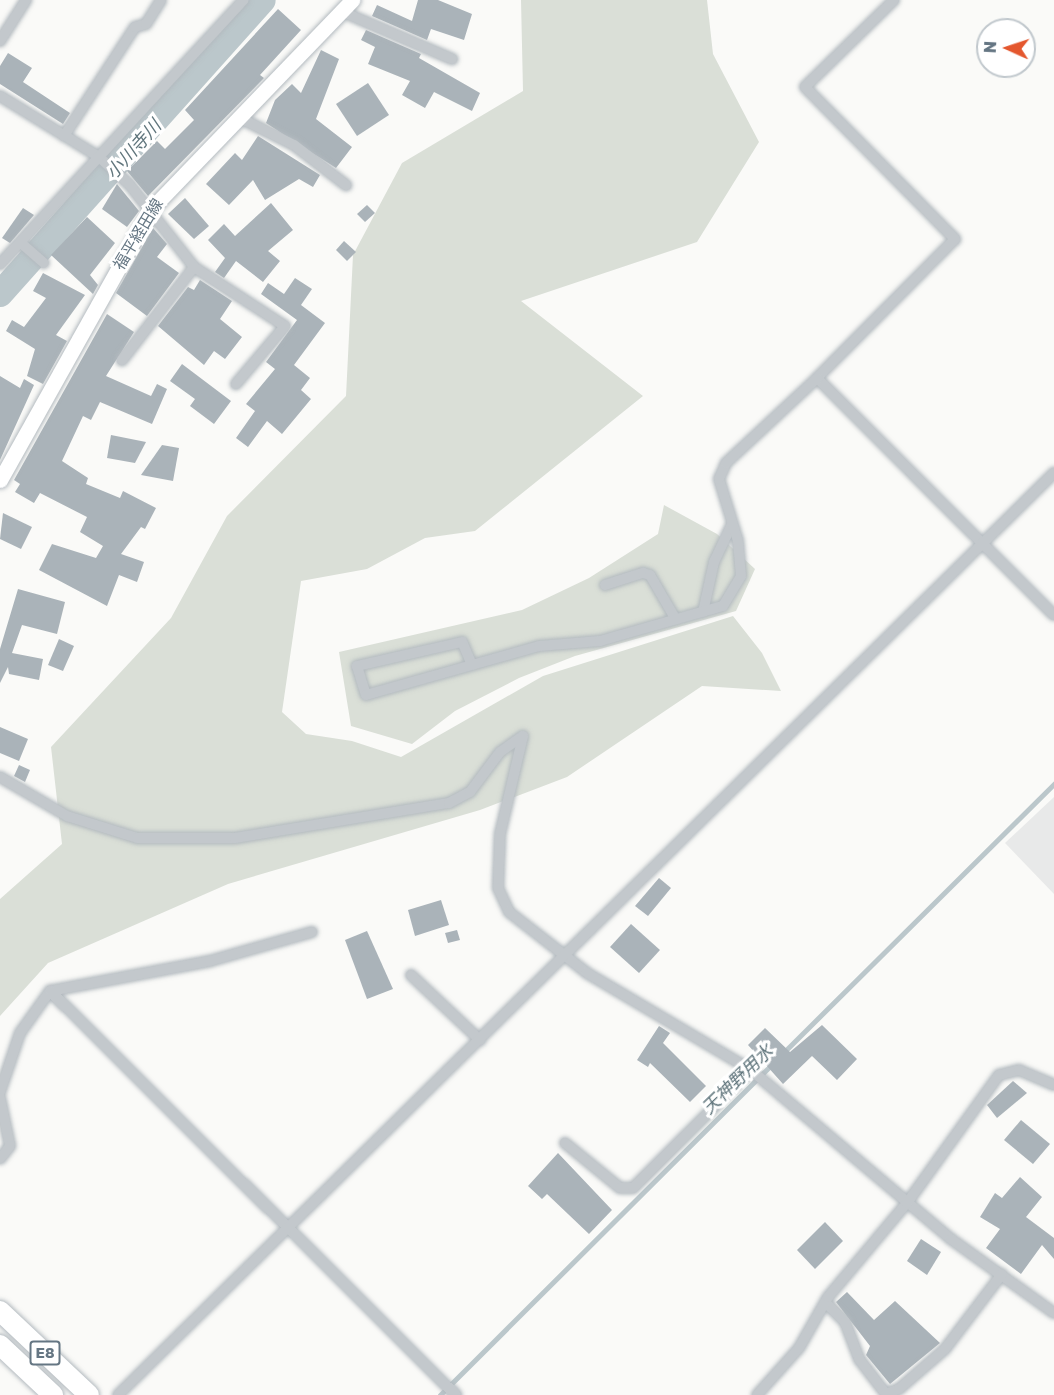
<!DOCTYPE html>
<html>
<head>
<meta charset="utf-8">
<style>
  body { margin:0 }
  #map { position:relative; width:1054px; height:1395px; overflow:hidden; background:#fafaf8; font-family:"Golos Text","Noto Sans JP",sans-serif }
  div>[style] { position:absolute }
  .built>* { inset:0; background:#e8e9e9 }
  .green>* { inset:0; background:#dadfd7 }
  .stream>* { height:4.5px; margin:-2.25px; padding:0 2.25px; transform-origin:2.25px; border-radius:2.25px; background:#bbc7cb }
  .river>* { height:26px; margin:-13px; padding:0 13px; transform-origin:13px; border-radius:13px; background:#bbc7cb }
  .building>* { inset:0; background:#aab3b9 }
  .roads { filter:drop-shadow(0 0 2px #b3babf) drop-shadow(0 0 2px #b3babf) }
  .minor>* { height:10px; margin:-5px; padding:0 5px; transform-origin:5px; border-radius:5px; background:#c3c8cc }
  .secondary>* { height:15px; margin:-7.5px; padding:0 7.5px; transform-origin:7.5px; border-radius:7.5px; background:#fff }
  .motorway>* { height:20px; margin:-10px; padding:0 10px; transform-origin:10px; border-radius:10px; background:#fff }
  span { translate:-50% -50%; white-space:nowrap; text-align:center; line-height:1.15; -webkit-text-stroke:6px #fff; paint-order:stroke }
  .shield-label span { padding:2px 4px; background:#fff; border:2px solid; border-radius:4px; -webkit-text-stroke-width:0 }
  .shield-label { font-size:15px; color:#657683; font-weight:700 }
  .street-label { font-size:16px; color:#657683 }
  .water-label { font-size:18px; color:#60757c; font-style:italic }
  .north { position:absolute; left:976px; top:18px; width:60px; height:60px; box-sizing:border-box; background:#fff; border:2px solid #c1c8cd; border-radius:50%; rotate:273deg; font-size:16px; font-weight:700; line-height:24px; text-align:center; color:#657683 }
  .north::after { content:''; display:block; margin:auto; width:21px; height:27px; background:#e4572e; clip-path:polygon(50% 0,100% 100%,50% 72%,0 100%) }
</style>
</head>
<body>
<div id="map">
  <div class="built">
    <i style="clip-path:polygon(1054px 797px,1054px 894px,1005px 843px)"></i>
  </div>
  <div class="green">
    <i style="clip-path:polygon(521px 0,707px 0,713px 54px,759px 142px,697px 242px,521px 301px,643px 396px,475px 531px,425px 538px,367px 569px,301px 581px,282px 712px,306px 734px,352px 741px,401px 757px,543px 676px,733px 616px,762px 653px,781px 691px,702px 686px,567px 777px,480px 810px,228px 884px,48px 963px,0 1016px,0 899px,62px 844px,51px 747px,171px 618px,227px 516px,346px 396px,353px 255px,402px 163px,523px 91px)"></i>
    <i style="clip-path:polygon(664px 505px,717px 534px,755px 569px,736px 611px,575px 656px,519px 678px,455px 711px,412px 744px,351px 726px,339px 652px,522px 610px,589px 578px,658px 534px)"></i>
  </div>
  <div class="stream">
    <i style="left:783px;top:1053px;width:382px;rotate:-44.8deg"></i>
    <i style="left:440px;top:1395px;width:467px;rotate:-44.9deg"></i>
  </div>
  <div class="river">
    <i style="left:0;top:294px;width:394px;rotate:-48.2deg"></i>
  </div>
  <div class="building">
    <i style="clip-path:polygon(418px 0,438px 0,472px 14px,464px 40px,431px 29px,427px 40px,372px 16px,377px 5px,412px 21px)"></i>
    <i style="clip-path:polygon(278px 9px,301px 30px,260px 75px,264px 78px,148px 196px,127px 171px,157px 141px,165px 149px,194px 120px,185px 110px)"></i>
    <i style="clip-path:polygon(366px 30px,421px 54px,419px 58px,480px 93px,472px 111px,434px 92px,425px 108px,402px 95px,410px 81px,368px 64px,375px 47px,361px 40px)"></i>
    <i style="clip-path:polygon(321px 50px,339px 59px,316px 119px,352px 147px,336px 168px,266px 123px,275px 100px,292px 84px,301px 93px)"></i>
    <i style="clip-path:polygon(8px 53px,32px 68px,23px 82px,70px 113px,63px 124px,0 84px,0 66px)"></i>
    <i style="clip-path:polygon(368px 83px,389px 115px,357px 136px,336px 104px)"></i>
    <i style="clip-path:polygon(258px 136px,320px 175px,313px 187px,299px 179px,265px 200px,253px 180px,229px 205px,206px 184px,235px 153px,242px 160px)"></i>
    <i style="clip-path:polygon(117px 184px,139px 211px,127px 227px,102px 209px)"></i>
    <i style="clip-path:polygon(185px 198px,209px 226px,194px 239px,168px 214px)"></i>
    <i style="clip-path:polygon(271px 203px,293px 230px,268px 251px,280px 261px,263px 282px,236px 261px,224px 278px,215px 272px,225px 258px,208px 240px,224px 224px,235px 236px)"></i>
    <i style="clip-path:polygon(367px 205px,375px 213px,365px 222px,357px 214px)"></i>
    <i style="clip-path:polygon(23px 208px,34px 215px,10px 243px,2px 238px)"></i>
    <i style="clip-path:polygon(87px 217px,115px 243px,90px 275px,98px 285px,93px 294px,51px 255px)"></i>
    <i style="clip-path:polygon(153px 228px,167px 244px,157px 257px,179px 273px,147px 316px,116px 293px)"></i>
    <i style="clip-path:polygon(344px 241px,356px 252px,347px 261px,336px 250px)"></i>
    <i style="clip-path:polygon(43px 273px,85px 295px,56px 335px,67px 341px,43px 384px,27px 376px,35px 349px,6px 331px,12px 320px,24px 327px,46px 298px,33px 291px)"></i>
    <i style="clip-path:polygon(295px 278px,312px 289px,301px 305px,325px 323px,294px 365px,310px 378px,301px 390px,311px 399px,282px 434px,267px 421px,248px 447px,236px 438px,255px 411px,246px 404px,275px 369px,266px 362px,297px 320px,261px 294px,268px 283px,284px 294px)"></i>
    <i style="clip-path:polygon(200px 280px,232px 301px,220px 319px,242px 337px,225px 359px,214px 351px,204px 365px,158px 326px,188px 287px,194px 290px)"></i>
    <i style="clip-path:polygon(107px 314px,134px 332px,106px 376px,151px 396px,157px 384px,167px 389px,152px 424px,100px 402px,91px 420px,83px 416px,62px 461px,88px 478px,86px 484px,120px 498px,123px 491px,156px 508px,145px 529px,141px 527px,121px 554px,144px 562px,137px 582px,119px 575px,107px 606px,39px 570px,52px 544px,96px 558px,103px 546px,80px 532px,87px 517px,40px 493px,34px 503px,15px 492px,20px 484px,14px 480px)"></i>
    <i style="clip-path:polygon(182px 364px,231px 401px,214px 424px,190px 406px,195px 399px,170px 381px)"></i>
    <i style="clip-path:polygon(0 376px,20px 388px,24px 379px,34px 385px,0 460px)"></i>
    <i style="clip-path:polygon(111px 435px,146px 442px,135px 463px,107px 458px)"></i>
    <i style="clip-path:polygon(162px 445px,179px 448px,173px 481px,141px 475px)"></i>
    <i style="clip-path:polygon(3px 513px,32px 527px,21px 549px,0 539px)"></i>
    <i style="clip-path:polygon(18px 589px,65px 602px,57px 634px,22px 625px,12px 653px,43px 659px,39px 680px,9px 674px,8px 667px,0 683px,0 649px)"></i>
    <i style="clip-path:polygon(59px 639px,74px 646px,63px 671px,48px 665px)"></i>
    <i style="clip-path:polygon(0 727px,28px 739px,19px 761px,0 753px)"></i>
    <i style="clip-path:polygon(19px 765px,30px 770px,25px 782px,14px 776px)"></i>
    <i style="clip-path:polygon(659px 878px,671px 888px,648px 916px,635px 906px)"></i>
    <i style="clip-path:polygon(441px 900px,449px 925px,415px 936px,408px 910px)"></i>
    <i style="clip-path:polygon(631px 924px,660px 950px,639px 973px,610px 947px)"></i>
    <i style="clip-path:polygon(457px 930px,460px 940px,448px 943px,445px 933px)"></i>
    <i style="clip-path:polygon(367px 931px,393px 989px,367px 999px,345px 940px)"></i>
    <i style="clip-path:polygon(822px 1025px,857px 1059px,837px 1080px,812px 1056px,783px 1084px,748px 1045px,765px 1028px,790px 1052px)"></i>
    <i style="clip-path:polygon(659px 1026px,670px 1033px,663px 1043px,706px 1086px,690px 1102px,650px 1063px,648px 1067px,637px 1060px)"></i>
    <i style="clip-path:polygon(1013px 1081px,1027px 1093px,997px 1118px,987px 1105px)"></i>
    <i style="clip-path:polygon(1021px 1120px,1050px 1144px,1033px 1164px,1004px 1140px)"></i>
    <i style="clip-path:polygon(558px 1153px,612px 1210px,589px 1234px,547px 1194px,542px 1199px,528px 1186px)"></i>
    <i style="clip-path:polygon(1020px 1177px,1042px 1197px,1026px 1217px,1054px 1238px,1054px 1259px,1042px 1245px,1021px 1274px,986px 1248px,1000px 1229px,980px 1217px,995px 1193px,1002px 1198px)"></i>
    <i style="clip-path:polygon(825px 1222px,843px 1241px,815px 1269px,797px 1250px)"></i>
    <i style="clip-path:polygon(921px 1239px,941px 1252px,927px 1275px,907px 1261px)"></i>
    <i style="clip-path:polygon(847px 1292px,874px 1320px,895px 1301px,940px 1343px,890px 1384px,866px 1355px,870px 1346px,836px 1302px)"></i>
  </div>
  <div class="roads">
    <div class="minor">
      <i style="left:894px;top:0;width:124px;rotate:135.7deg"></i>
      <i style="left:805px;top:87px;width:214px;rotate:45.4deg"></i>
      <i style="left:955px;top:239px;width:196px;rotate:134.8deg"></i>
      <i style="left:817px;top:378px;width:335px;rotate:45deg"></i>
      <i style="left:343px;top:12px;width:119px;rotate:23.3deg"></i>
      <i style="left:0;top:41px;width:49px;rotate:-57.6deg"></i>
      <i style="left:0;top:96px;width:116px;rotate:31.6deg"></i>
      <i style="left:99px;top:157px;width:40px;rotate:42deg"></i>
      <i style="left:129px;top:184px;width:105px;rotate:51.9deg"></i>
      <i style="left:194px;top:267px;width:118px;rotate:127.7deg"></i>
      <i style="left:240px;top:118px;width:60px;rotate:26.6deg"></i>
      <i style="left:294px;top:145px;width:66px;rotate:37.6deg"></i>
      <i style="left:64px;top:136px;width:130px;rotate:-56.9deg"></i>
      <i style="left:135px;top:27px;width:11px;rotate:-15deg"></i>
      <i style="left:146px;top:24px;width:28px;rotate:-58deg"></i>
      <i style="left:21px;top:243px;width:30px;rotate:41deg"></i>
      <i style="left:0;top:264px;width:359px;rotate:-47.3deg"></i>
      <i style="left:194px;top:267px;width:108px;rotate:33deg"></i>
      <i style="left:285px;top:326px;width:76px;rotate:130.2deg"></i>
      <i style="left:605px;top:585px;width:40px;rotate:-18deg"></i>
      <i style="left:643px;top:573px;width:7px;rotate:16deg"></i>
      <i style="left:650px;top:575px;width:50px;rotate:59.8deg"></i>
      <i style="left:703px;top:612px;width:51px;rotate:-77.6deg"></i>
      <i style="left:714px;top:562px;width:42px;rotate:-64.7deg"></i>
      <i style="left:472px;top:665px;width:25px;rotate:-113deg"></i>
      <i style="left:462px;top:642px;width:108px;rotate:167.1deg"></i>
      <i style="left:357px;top:666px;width:30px;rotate:73deg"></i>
      <i style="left:366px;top:695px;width:180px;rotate:-15.8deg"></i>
      <i style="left:539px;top:646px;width:61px;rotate:-4.7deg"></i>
      <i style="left:600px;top:641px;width:128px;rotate:-15.9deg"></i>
      <i style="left:723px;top:606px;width:35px;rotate:-59deg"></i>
      <i style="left:741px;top:576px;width:35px;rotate:-95deg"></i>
      <i style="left:738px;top:541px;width:65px;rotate:-107deg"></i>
      <i style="left:719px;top:479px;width:17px;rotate:-66deg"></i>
      <i style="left:726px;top:463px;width:125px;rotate:-43deg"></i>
      <i style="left:0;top:777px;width:78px;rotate:30.2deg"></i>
      <i style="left:67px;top:816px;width:73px;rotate:17.4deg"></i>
      <i style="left:137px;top:838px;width:98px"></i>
      <i style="left:235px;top:838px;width:217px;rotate:-9.3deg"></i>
      <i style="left:449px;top:803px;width:24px;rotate:-28deg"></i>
      <i style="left:470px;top:792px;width:50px;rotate:-53.1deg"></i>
      <i style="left:500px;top:752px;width:28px;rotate:-35deg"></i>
      <i style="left:523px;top:736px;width:101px;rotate:103.2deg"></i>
      <i style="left:500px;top:834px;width:54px;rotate:92.1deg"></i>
      <i style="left:498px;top:888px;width:26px;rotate:65deg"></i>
      <i style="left:509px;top:912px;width:99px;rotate:38deg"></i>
      <i style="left:587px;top:973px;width:191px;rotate:30.6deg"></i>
      <i style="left:751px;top:1070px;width:262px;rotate:40.2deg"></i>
      <i style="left:951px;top:1239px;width:127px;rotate:35.7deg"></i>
      <i style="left:411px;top:975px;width:95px;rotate:43.3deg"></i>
      <i style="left:50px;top:991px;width:163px;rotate:-10.6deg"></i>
      <i style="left:210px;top:961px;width:106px;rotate:-15.9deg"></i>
      <i style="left:0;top:1092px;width:62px;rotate:-71.3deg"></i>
      <i style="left:20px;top:1033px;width:52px;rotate:-54.5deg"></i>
      <i style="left:50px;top:991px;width:573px;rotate:44.86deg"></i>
      <i style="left:0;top:1098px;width:49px;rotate:78.2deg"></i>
      <i style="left:10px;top:1146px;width:16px;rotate:128deg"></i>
      <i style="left:565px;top:1143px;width:71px;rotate:39.3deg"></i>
      <i style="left:620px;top:1188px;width:13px"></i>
      <i style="left:633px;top:1188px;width:167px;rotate:-45deg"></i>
      <i style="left:825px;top:1302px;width:28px;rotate:45deg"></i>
      <i style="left:845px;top:1322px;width:40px;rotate:69deg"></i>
      <i style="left:859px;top:1359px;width:44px;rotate:52.4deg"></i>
      <i style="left:886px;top:1394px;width:14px;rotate:-21deg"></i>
      <i style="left:899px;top:1389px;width:61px;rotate:-41deg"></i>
      <i style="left:945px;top:1349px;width:94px;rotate:-52.8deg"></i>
      <i style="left:118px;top:1395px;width:1314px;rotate:-44.57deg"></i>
      <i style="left:757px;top:1395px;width:63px;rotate:-48.2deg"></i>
      <i style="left:799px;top:1348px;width:59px;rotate:-60.4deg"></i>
      <i style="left:828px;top:1297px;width:123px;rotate:-50deg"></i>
      <i style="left:907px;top:1203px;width:158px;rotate:-54.3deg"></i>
      <i style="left:999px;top:1075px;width:21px;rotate:-14deg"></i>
      <i style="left:1019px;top:1070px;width:38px;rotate:23deg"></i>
    </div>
    <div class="secondary">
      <i style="left:0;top:480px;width:312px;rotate:-60.8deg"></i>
      <i style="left:152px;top:208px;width:289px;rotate:-46.1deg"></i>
    </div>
    <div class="motorway">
      <i style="left:0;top:1311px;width:122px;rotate:43.3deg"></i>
      <i style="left:0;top:1345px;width:73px;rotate:43.3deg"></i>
    </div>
  </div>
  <div class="shield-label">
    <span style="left:45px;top:1353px">E8</span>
  </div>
  <div class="street-label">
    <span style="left:138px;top:234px;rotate:-59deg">福平経田線</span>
  </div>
  <div class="water-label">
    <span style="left:133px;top:149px;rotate:-48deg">小川寺川</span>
    <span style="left:737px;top:1079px;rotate:-44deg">天神野用水</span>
  </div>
  <div class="north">N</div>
</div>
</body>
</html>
